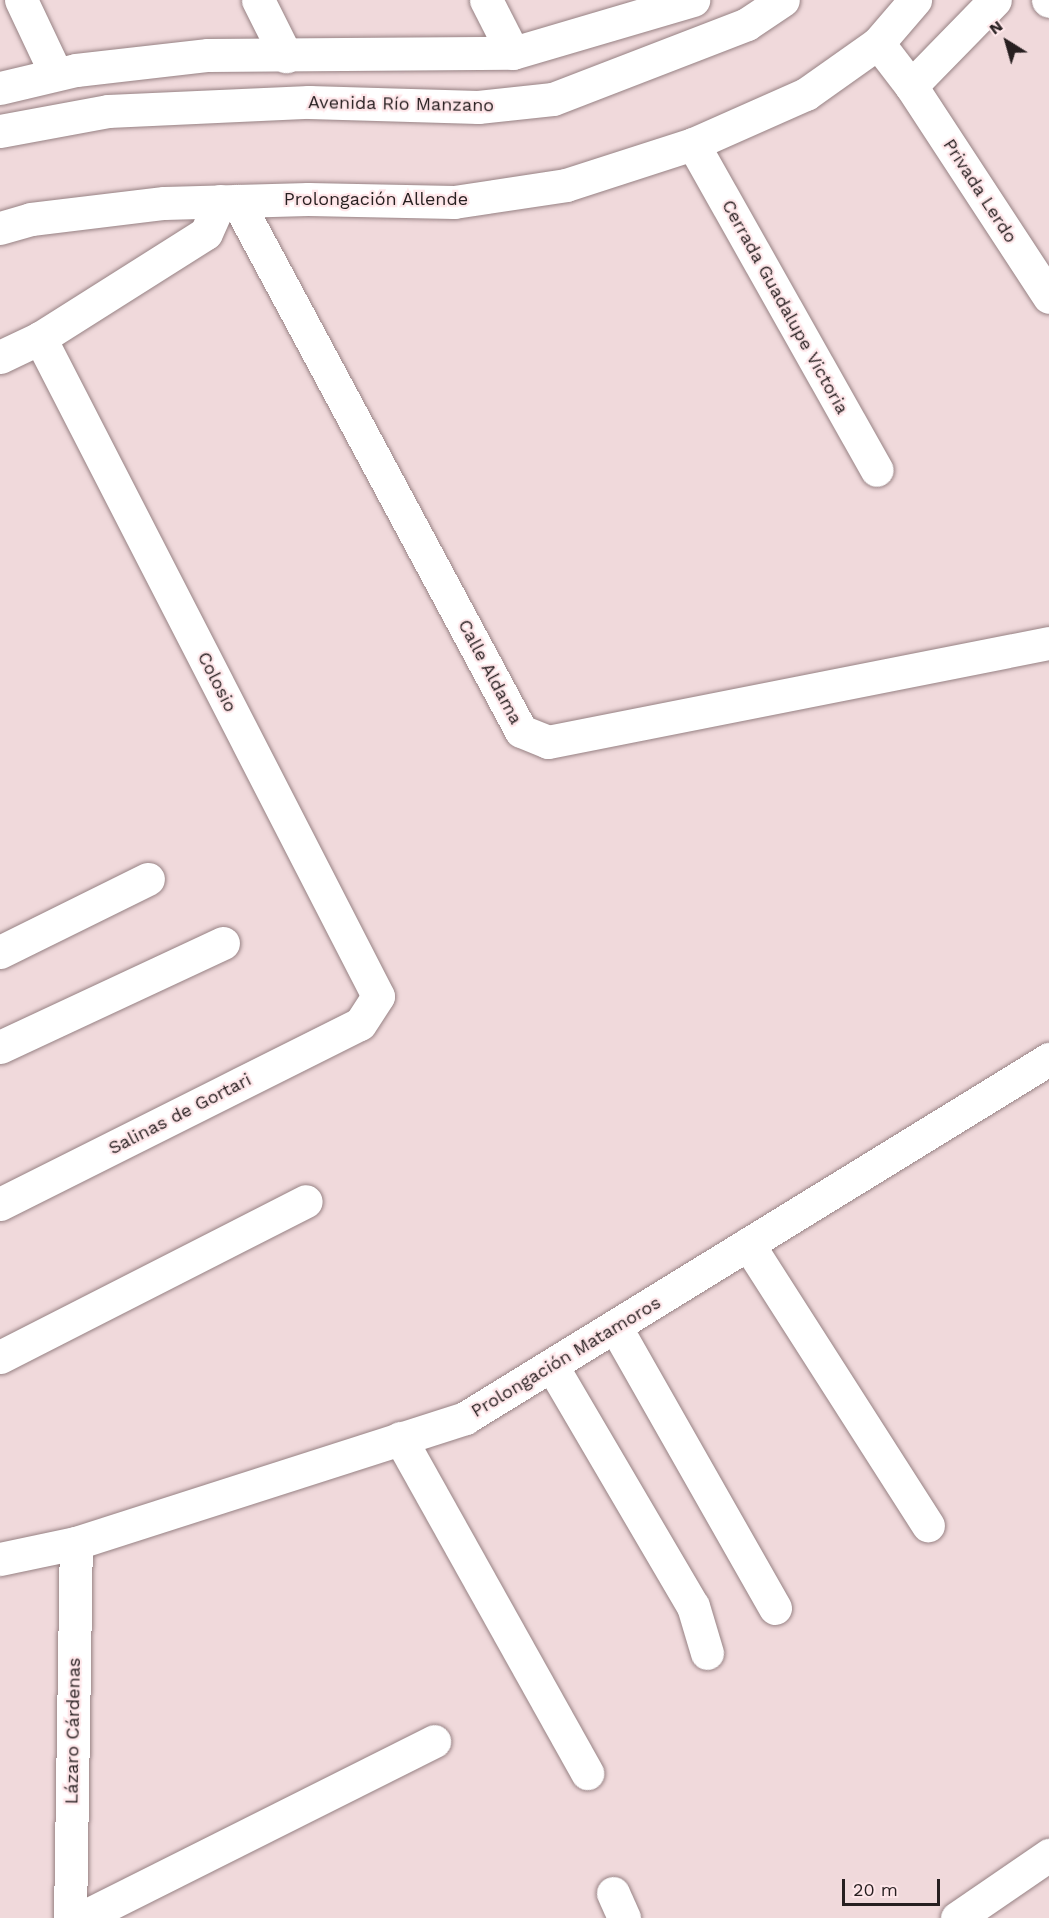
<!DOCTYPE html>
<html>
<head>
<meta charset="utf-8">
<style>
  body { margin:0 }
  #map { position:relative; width:1049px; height:1918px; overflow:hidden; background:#f0d9db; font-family:"Work Sans",sans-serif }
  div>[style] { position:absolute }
  .roads { filter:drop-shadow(0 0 2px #978284) drop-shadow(0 0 2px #978284) }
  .minor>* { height:33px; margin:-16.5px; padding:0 16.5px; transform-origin:16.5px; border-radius:16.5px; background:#fff }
  .major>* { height:33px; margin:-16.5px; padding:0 16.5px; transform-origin:16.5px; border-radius:16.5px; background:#fff }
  span { translate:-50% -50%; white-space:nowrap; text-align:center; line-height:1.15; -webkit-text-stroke:4.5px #fee6e9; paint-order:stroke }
  .street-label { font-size:18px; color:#271f20 }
  .north { position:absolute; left:977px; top:12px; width:60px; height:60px; -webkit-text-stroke:4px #fee6e9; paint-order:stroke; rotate:323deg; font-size:16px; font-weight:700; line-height:24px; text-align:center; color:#271f20 }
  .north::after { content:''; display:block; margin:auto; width:21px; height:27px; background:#271f20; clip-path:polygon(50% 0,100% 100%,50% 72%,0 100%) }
  .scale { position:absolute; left:842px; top:1879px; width:98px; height:27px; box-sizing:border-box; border:3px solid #271f20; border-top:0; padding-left:8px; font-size:18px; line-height:21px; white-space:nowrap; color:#271f20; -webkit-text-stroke:4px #fee6e9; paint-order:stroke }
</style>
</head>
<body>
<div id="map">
  <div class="roads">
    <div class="minor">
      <i style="left:21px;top:0;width:82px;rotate:64.7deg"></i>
      <i style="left:258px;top:0;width:63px;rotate:63.4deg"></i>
      <i style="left:486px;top:0;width:59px;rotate:63deg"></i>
      <i style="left:1048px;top:0;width:1px;rotate:45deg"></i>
      <i style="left:878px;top:43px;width:54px;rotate:52.5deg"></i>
      <i style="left:911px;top:86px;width:252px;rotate:56.8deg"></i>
      <i style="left:911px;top:86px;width:120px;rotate:-45.7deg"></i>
      <i style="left:693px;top:144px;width:374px;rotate:60.6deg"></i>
      <i style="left:237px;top:201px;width:601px;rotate:61.82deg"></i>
      <i style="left:521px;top:731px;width:29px;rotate:22deg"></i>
      <i style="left:548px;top:742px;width:511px;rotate:-11.18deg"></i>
      <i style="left:0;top:228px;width:32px;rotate:-16deg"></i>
      <i style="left:31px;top:219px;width:134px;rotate:-6.9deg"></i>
      <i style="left:164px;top:203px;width:144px;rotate:-1.6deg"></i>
      <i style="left:308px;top:199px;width:146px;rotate:1.2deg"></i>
      <i style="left:454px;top:202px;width:113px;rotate:-8.6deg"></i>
      <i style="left:566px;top:185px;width:133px;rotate:-17.9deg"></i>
      <i style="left:693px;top:144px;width:124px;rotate:-23.9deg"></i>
      <i style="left:806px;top:94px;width:88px;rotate:-35.3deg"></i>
      <i style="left:878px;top:43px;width:57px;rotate:-49.3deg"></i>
      <i style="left:0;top:357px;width:44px;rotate:-25.4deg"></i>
      <i style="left:40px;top:338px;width:196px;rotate:-32.3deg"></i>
      <i style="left:206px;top:233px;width:35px;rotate:-66deg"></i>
      <i style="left:0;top:952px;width:165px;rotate:-26.3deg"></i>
      <i style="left:0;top:1047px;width:246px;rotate:-25deg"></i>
      <i style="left:0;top:1204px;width:402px;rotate:-26.6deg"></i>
      <i style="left:360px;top:1024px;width:33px;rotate:-57deg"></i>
      <i style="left:378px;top:996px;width:740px;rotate:-117.19deg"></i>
      <i style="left:748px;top:1244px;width:334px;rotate:57.4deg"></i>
      <i style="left:616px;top:1328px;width:322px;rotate:60.4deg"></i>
      <i style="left:0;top:1357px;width:343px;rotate:-27deg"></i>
      <i style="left:552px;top:1366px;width:278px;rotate:59.6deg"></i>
      <i style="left:693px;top:1606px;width:49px;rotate:73.4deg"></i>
      <i style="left:400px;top:1438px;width:384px;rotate:60.8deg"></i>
      <i style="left:0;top:1559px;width:78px;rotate:-11.9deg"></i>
      <i style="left:76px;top:1543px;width:409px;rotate:-17.8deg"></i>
      <i style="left:465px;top:1418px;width:686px;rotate:-31.58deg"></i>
      <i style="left:613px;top:1893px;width:27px;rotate:66deg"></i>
      <i style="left:70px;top:1918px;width:375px;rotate:-89.1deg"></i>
      <i style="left:81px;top:1918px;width:395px;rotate:-26.6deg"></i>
      <i style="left:957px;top:1918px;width:112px;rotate:-34.4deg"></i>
    </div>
    <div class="major">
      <i style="left:0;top:88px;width:78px;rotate:-13.3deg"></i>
      <i style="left:76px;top:70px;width:133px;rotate:-6.5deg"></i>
      <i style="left:208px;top:55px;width:305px;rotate:-0.4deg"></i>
      <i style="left:513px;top:53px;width:188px;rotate:-16.4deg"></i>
      <i style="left:0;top:131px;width:110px;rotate:-10.5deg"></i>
      <i style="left:108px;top:111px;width:201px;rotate:-2.6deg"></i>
      <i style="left:309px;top:102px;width:169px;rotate:1.7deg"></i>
      <i style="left:478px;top:107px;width:75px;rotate:-6.1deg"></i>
      <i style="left:553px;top:99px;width:208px;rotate:-21.1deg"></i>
      <i style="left:747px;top:24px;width:43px;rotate:-33.7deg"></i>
    </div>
  </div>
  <div class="street-label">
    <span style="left:401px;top:104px;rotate:1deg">Avenida Río Manzano</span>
    <span style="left:980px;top:191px;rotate:57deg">Privada Lerdo</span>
    <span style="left:376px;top:199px">Prolongación Allende</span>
    <span style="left:785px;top:307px;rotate:61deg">Cerrada Guadalupe Victoria</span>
    <span style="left:490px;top:672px;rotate:62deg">Calle Aldama</span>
    <span style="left:217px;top:682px;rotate:63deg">Colosio</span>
    <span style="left:180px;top:1114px;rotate:-27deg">Salinas de Gortari</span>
    <span style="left:566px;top:1357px;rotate:-31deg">Prolongación Matamoros</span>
    <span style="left:73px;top:1731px;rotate:-89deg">Lázaro Cárdenas</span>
  </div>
  <div class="north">N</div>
  <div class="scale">20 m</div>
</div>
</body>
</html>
